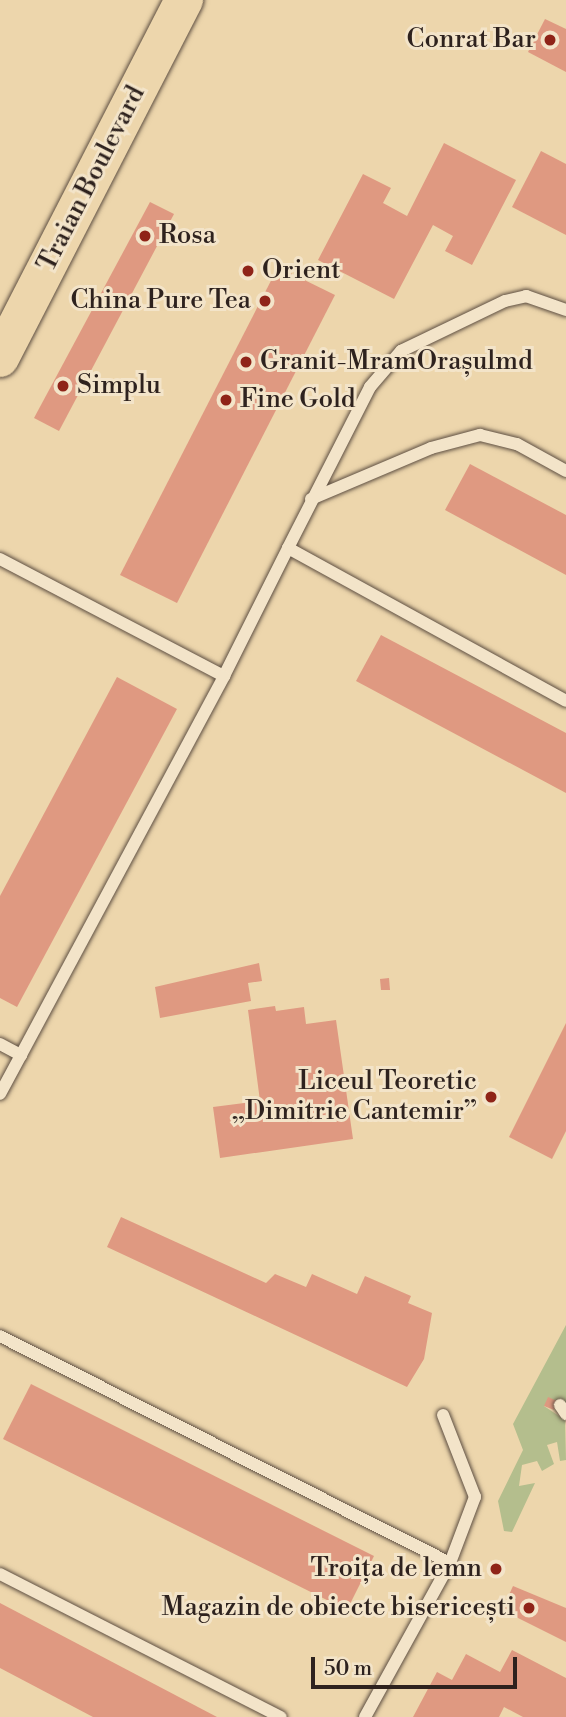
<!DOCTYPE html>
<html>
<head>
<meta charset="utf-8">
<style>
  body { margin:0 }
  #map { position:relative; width:566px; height:1717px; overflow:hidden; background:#edd6ac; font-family:"Libre Bodoni",serif }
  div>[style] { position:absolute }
  .green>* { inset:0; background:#b4be8d }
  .building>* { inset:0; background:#df9981 }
  .roads { filter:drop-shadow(0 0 2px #5e4f42) drop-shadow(0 0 2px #5e4f42) }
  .lane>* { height:12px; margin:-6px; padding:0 6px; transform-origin:6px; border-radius:6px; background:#f3e4c9 }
  .highway>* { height:38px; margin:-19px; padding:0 19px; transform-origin:19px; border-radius:19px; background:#edd6ac }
  .dots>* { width:19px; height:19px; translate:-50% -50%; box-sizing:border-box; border:4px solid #f3e4c9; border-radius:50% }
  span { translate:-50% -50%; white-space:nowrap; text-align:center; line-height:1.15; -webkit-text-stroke:6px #f3e4c9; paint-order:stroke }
  .poi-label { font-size:26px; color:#2e221e }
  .right { translate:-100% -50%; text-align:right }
  .left { translate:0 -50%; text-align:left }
  .street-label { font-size:26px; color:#2e221e }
  .scale { position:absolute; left:311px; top:1657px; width:206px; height:32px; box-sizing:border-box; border:4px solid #2e221e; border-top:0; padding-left:9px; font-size:21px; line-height:24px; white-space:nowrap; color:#2e221e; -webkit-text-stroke:5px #f3e4c9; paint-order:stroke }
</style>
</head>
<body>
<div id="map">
  <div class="green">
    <i style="clip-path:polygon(566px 1325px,566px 1403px,544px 1406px,565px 1420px,566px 1460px,560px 1461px,557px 1442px,547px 1445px,554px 1464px,542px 1471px,537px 1461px,522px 1465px,519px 1486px,535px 1483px,512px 1532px,504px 1531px,498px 1501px,523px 1450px,513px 1424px)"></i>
  </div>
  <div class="building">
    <i style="clip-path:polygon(545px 19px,566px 29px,566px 72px,528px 52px)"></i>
    <i style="clip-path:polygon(444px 143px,516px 180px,472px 265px,445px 251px,453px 236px,433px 225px,394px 299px,318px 260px,363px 174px,391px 188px,383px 203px,407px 216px)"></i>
    <i style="clip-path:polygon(541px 151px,566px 164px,566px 235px,512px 207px)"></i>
    <i style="clip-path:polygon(150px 202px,174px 214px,59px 431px,34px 418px)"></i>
    <i style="clip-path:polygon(278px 267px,335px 295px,177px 603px,120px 575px)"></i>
    <i style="clip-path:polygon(470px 464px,566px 515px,566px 575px,445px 510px)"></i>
    <i style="clip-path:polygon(381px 635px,566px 733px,566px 793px,356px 681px)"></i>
    <i style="clip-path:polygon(117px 677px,177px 709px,17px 1007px,0 998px,0 896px)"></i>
    <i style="clip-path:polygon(259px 963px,262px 981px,248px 983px,251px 1001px,160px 1018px,155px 987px)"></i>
    <i style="clip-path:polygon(389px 978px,390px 990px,381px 990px,380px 979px)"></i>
    <i style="clip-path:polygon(275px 1006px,276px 1011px,304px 1007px,306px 1024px,336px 1020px,353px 1139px,220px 1158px,213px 1107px,260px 1101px,248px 1010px)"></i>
    <i style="clip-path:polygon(566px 1023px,566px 1131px,552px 1159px,509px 1137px)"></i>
    <i style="clip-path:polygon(121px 1217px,266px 1283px,275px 1274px,306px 1287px,312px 1274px,357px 1294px,365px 1276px,411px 1296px,408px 1303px,432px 1313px,424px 1359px,407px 1387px,107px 1247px)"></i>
    <i style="clip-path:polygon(31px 1384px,374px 1556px,347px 1610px,3px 1439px)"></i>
    <i style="clip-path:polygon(548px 1397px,557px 1401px,554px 1410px,544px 1406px)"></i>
    <i style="clip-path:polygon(513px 1586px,566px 1608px,566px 1642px,502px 1610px)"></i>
    <i style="clip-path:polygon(0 1603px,217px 1717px,93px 1717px,0 1668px)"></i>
    <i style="clip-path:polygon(512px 1650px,566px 1678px,566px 1717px,523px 1717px,504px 1707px,499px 1717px,413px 1717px,437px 1672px,452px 1680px,466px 1654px,500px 1672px)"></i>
  </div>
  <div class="roads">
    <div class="lane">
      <i style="left:311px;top:499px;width:130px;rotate:-23deg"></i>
      <i style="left:431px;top:448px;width:51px;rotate:-14.9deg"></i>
      <i style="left:480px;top:435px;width:38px;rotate:14deg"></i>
      <i style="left:517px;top:444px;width:56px;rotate:28.9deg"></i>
      <i style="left:288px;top:548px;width:181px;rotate:-63deg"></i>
      <i style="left:370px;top:387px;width:48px;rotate:-49.3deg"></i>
      <i style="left:401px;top:351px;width:115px;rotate:-25.7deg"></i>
      <i style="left:505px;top:301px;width:22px;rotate:-13deg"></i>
      <i style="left:526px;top:296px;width:42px;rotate:19.3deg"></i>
      <i style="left:0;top:559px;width:253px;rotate:27.6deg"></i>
      <i style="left:224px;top:676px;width:143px;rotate:-63.4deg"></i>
      <i style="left:288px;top:548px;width:317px;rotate:28.8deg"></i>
      <i style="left:0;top:1044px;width:24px;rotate:28deg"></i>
      <i style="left:21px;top:1055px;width:44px;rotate:118.3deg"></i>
      <i style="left:21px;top:1055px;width:430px;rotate:-61.8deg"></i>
      <i style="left:0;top:1336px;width:504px;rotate:26.77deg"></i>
      <i style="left:560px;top:1405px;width:11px;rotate:56deg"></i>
      <i style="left:0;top:1574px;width:315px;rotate:27deg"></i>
      <i style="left:365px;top:1717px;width:176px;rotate:-61.1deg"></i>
      <i style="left:450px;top:1563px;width:71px;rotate:-69.3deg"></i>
      <i style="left:475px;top:1497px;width:88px;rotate:-111.3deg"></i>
    </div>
    <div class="highway">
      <i style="left:0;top:358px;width:403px;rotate:-62.8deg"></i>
    </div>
  </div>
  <div class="dots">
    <i style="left:550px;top:40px;background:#8f2418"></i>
    <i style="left:145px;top:236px;background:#8f2418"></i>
    <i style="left:248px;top:271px;background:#8f2418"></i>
    <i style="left:265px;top:301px;background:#8f2418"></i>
    <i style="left:246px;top:362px;background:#8f2418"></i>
    <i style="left:63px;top:386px;background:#8f2418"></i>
    <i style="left:226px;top:400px;background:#8f2418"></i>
    <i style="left:491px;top:1097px;background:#8f2418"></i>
    <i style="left:496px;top:1569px;background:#8f2418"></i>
    <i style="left:529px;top:1608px;background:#8f2418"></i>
  </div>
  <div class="poi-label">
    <span class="right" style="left:536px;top:40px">Conrat Bar</span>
    <span class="left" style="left:159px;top:236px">Rosa</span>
    <span class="left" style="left:262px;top:271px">Orient</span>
    <span class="right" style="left:251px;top:301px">China Pure Tea</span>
    <span class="left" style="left:260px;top:362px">Granit-MramOrașulmd</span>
    <span class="left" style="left:77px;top:386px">Simplu</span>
    <span class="left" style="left:240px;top:400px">Fine Gold</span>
    <span class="right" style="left:477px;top:1097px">Liceul Teoretic<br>„Dimitrie Cantemir”</span>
    <span class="right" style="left:482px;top:1569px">Troița de lemn</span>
    <span class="right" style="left:515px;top:1608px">Magazin de obiecte bisericești</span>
  </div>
  <div class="street-label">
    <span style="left:92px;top:179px;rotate:-63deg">Traian Boulevard</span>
  </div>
  <div class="scale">50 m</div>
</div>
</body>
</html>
